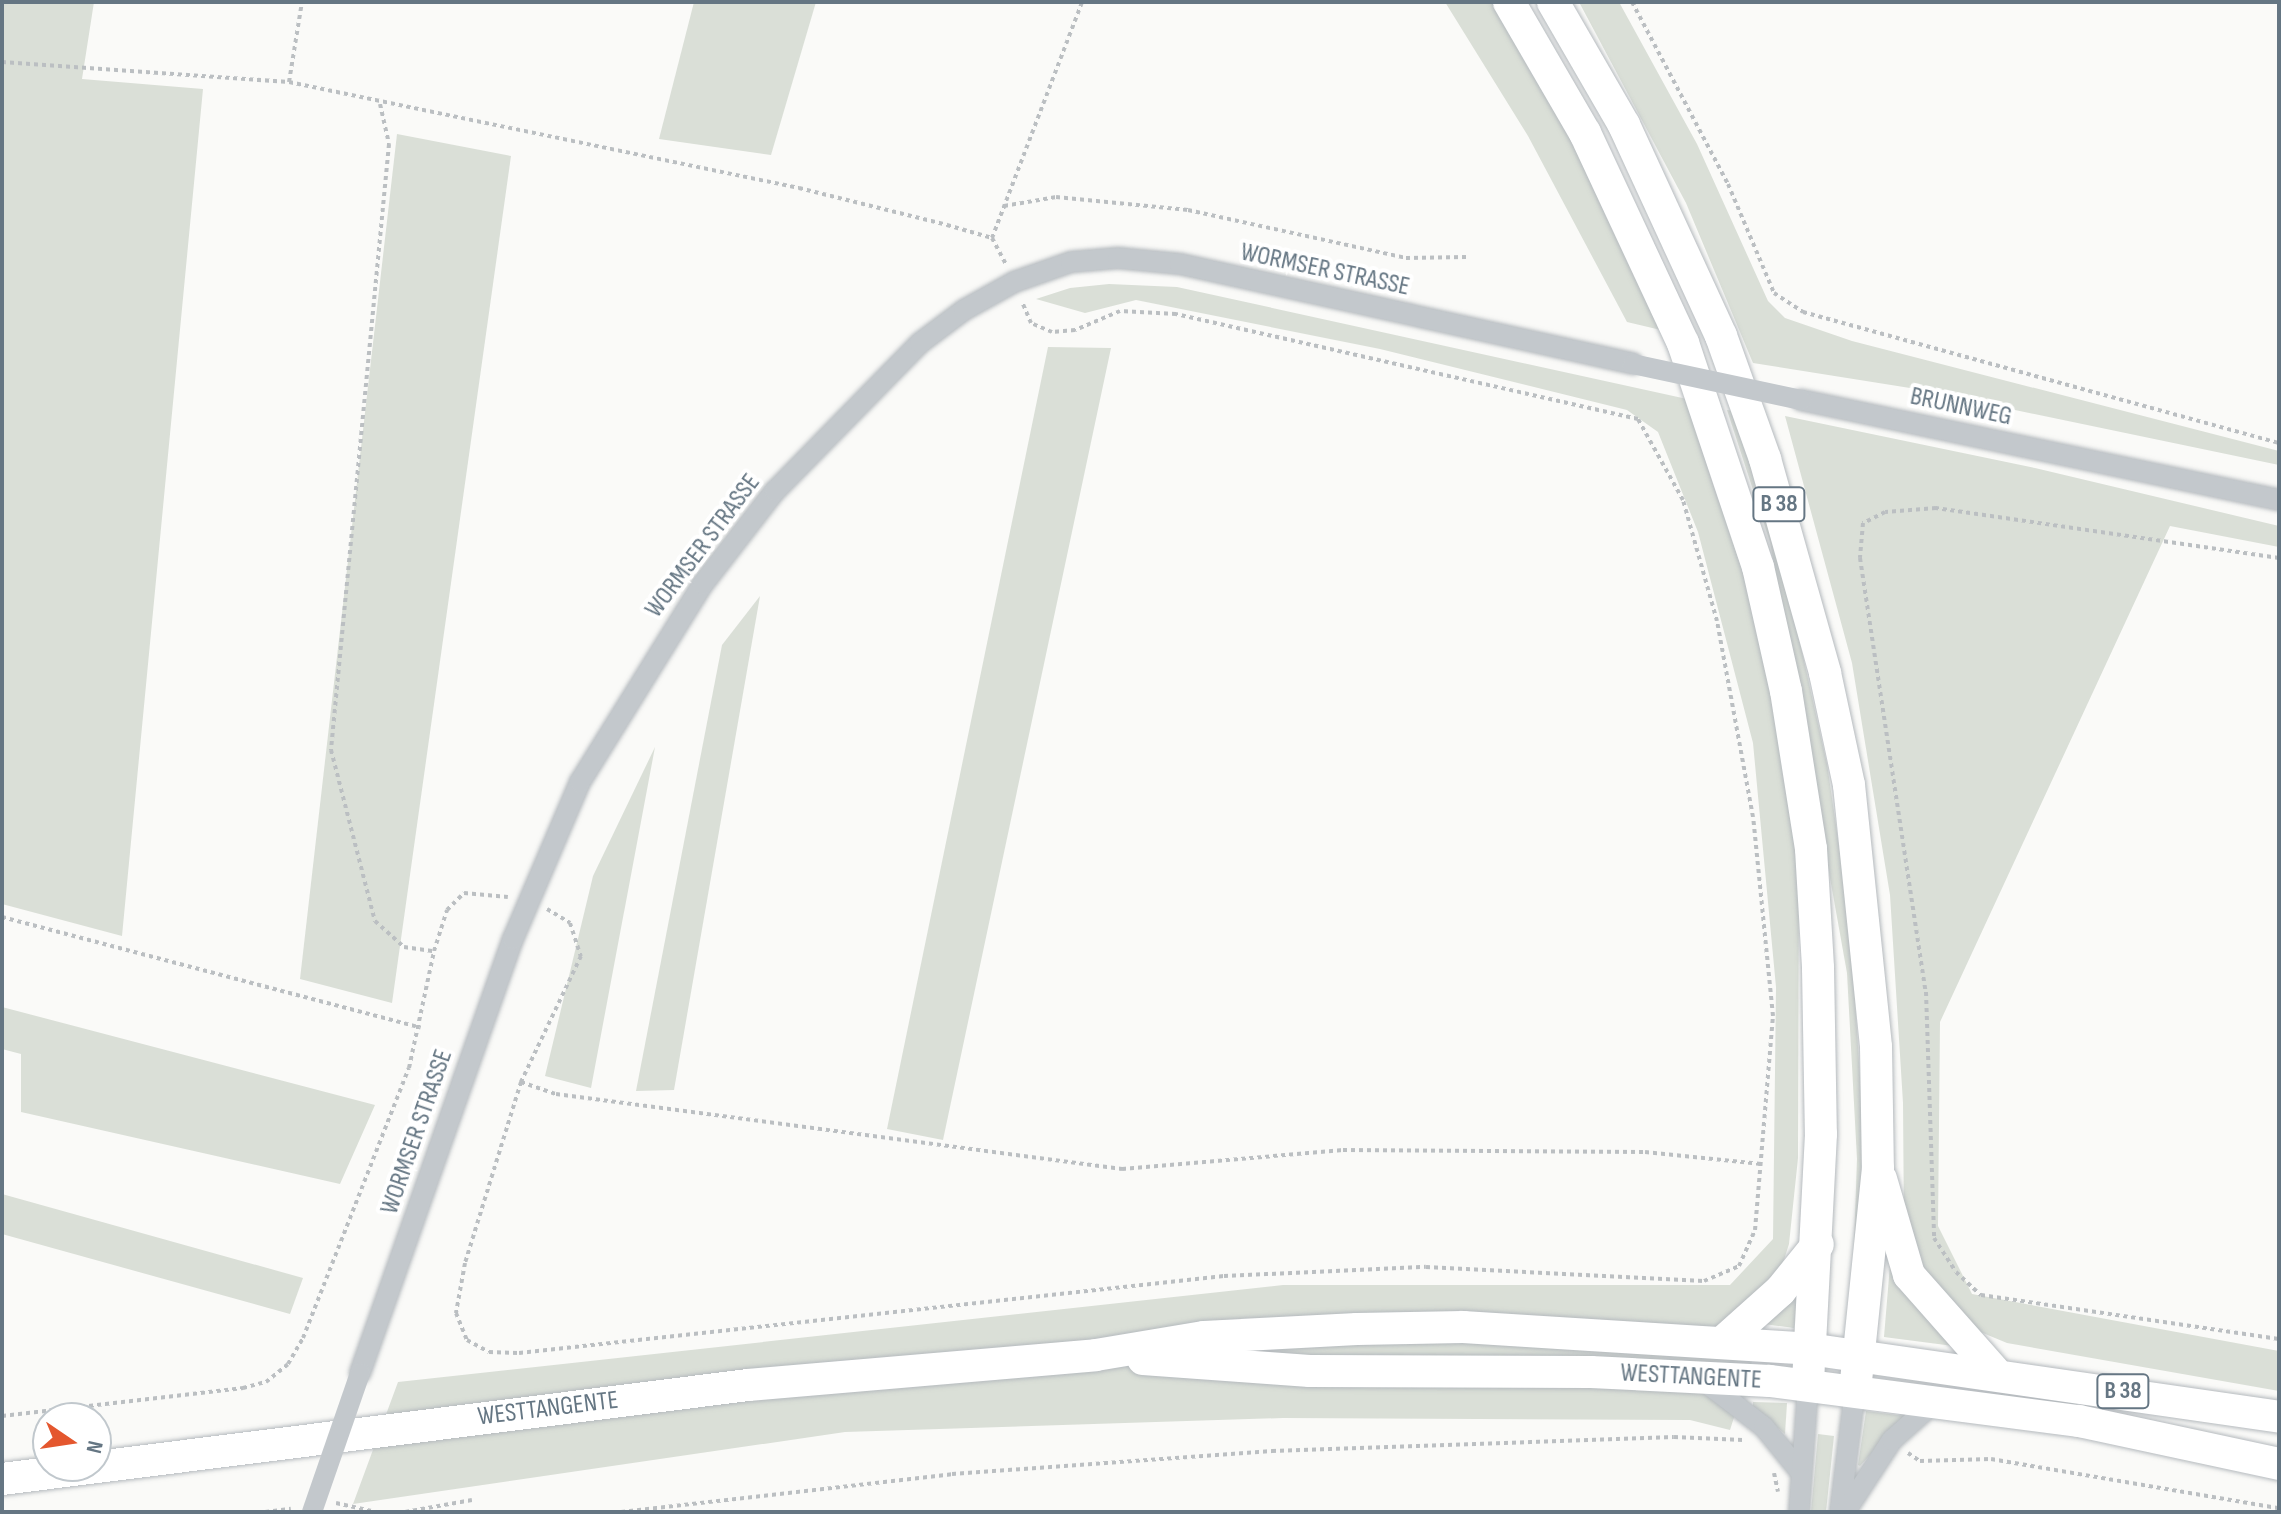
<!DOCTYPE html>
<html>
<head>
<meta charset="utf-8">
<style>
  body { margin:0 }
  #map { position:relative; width:2281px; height:1514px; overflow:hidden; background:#fafaf8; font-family:"Sofia Sans Condensed",sans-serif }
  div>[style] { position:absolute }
  .green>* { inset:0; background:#dadfd7 }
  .path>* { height:4px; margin-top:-2px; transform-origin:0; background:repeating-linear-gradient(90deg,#bbbfc2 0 4px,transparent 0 8px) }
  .roads { filter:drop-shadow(0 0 2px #b5babe) drop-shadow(0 0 2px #b5babe) }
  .minor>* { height:20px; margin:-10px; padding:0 10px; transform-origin:10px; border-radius:10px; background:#c3c8cc }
  .primary>* { height:32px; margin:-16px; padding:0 16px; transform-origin:16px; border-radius:16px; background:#fff }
  .minor-bridge>* { height:20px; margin:-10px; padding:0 10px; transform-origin:10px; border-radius:10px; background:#c3c8cc }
  span { translate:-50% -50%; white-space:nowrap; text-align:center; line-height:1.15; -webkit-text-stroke:8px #fff; paint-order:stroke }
  .shield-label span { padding:2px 6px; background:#fff; border:2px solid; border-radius:6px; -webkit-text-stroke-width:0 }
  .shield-label { font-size:24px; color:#657683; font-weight:700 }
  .street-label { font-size:26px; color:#657683 }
  .frame { position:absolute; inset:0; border:4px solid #657683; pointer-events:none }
  .north { position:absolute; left:32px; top:1402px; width:80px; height:80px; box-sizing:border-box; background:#fff; border:2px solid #c1c8cd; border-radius:50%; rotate:103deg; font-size:22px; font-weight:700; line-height:32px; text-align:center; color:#657683 }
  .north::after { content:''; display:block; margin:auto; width:28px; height:36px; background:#e4572e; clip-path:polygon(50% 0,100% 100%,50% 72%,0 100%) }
</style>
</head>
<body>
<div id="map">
  <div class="green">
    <i style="clip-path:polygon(2px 2px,94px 2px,82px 79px,203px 89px,122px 936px,2px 904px)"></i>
    <i style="clip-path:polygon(694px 2px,816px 2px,771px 155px,659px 139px)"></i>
    <i style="clip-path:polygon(1445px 2px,1499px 2px,1589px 164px,1665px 331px,1627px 322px,1528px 136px)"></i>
    <i style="clip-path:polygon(1579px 2px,1619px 2px,1697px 144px,1768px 301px,1785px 318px,1852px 341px,2279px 451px,2279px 465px,1910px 388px,1753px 363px,1686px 203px)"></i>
    <i style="clip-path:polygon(397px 134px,511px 156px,392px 1003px,300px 979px)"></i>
    <i style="clip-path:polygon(1109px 284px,1177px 287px,1687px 399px,1755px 592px,1799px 838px,1798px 1158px,1789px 1244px,1764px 1323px,1799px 1289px,1794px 1328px,1764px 1324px,1754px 1354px,1786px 1363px,1752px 1361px,1730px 1430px,1690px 1420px,1283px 1418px,845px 1432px,353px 1504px,398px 1382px,1283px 1285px,1730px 1285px,1773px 1239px,1776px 987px,1753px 743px,1698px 532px,1658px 432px,1627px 410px,1380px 349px,1136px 300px,1085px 313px,1036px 299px,1070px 288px)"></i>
    <i style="clip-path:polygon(1048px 347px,1111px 348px,943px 1140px,887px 1129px)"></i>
    <i style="clip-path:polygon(1727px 410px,1735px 411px,1786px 580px,1827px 764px,1850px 921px,1865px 1156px,1852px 1303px,1857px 1159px,1847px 973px,1770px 542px)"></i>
    <i style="clip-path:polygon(1785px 416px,2035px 468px,2279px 526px,2279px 547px,2170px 526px,1940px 1022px,1938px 1226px,1972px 1294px,2279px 1351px,2279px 1391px,2007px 1343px,1966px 1326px,1933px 1296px,1904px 1230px,1903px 1103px,1890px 895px,1852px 663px)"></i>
    <i style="clip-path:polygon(760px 596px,674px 1090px,636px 1091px,722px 645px)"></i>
    <i style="clip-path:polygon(655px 747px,591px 1088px,545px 1076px,593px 876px)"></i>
    <i style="clip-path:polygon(2px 1007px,375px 1105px,340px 1184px,21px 1112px,21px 1054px,2px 1049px)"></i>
    <i style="clip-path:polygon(2px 1194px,303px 1278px,290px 1314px,2px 1234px)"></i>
    <i style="clip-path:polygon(1890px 1265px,1961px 1347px,1884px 1337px)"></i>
    <i style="clip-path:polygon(1753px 1402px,1787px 1403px,1785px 1434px,1753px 1406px)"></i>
    <i style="clip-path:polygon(1866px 1411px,1905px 1416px,1860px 1466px,1858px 1465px)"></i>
    <i style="clip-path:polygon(1818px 1434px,1834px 1436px,1826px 1512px,1811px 1512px)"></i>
  </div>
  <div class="path">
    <i style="left:1632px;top:2px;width:206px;rotate:62.2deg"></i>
    <i style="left:1728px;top:184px;width:118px;rotate:67.1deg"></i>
    <i style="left:1774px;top:293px;width:35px;rotate:33deg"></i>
    <i style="left:1803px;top:312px;width:494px;rotate:15.4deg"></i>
    <i style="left:2px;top:62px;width:288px;rotate:4deg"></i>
    <i style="left:289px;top:82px;width:521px;rotate:11.74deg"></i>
    <i style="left:799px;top:188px;width:153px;rotate:14deg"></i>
    <i style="left:947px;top:225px;width:47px;rotate:16.1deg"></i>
    <i style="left:992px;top:238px;width:30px;rotate:62deg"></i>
    <i style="left:289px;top:82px;width:81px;rotate:-80.8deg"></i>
    <i style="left:380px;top:104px;width:41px;rotate:77.3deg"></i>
    <i style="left:389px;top:144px;width:609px;rotate:95.47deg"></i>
    <i style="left:331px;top:750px;width:177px;rotate:75.6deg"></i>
    <i style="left:375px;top:921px;width:39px;rotate:42deg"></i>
    <i style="left:404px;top:947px;width:30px;rotate:8deg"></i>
    <i style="left:434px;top:951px;width:43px;rotate:-72.4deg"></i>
    <i style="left:447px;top:910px;width:24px;rotate:-45deg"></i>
    <i style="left:464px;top:893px;width:44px;rotate:5.2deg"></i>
    <i style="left:1004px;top:206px;width:53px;rotate:-9.8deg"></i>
    <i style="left:1056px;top:197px;width:133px;rotate:5.6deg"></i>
    <i style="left:1188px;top:210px;width:223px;rotate:12.4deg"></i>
    <i style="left:1406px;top:258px;width:60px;rotate:-1deg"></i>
    <i style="left:992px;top:238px;width:253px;rotate:-69.1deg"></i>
    <i style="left:2279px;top:558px;width:347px;rotate:-171.7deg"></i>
    <i style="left:1936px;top:508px;width:51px;rotate:175.5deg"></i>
    <i style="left:1885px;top:512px;width:25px;rotate:153deg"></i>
    <i style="left:1863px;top:523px;width:35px;rotate:95deg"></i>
    <i style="left:1860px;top:558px;width:439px;rotate:81.4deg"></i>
    <i style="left:1926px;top:992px;width:246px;rotate:88.1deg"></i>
    <i style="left:1934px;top:1238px;width:40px;rotate:57.1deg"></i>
    <i style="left:1956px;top:1272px;width:34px;rotate:43deg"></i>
    <i style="left:1981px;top:1295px;width:301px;rotate:8.4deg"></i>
    <i style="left:547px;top:909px;width:27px;rotate:31deg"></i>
    <i style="left:570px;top:923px;width:35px;rotate:72deg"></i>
    <i style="left:581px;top:956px;width:140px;rotate:115.5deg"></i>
    <i style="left:521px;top:1082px;width:189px;rotate:107.2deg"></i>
    <i style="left:465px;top:1263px;width:51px;rotate:100.2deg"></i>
    <i style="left:456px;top:1313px;width:29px;rotate:68deg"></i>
    <i style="left:467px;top:1340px;width:25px;rotate:29deg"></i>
    <i style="left:489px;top:1352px;width:30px;rotate:2deg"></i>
    <i style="left:519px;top:1353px;width:709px;rotate:-6.23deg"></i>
    <i style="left:1224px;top:1276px;width:202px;rotate:-2.6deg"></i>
    <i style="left:1426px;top:1267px;width:278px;rotate:2.9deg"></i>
    <i style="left:1704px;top:1281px;width:38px;rotate:-23deg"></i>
    <i style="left:1739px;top:1266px;width:39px;rotate:-66deg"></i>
    <i style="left:1755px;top:1230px;width:215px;rotate:-85.2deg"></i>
    <i style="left:1773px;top:1016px;width:200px;rotate:-95.7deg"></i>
    <i style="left:1753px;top:817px;width:199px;rotate:-100.4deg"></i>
    <i style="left:1717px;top:621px;width:126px;rotate:-105.7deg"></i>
    <i style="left:1683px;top:500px;width:93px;rotate:-119.1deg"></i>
    <i style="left:1638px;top:419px;width:474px;rotate:-167.2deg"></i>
    <i style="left:1176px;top:314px;width:56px;rotate:-176.9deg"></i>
    <i style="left:1120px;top:311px;width:49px;rotate:157.1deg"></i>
    <i style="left:1075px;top:330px;width:23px;rotate:175deg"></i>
    <i style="left:1052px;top:332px;width:23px;rotate:-157deg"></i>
    <i style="left:1031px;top:323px;width:23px;rotate:-113deg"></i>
    <i style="left:2px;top:917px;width:433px;rotate:14.8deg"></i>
    <i style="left:521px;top:1082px;width:37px;rotate:19deg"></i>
    <i style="left:556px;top:1094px;width:571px;rotate:7.55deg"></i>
    <i style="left:1122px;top:1169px;width:222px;rotate:-4.9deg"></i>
    <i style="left:1343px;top:1150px;width:302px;rotate:0.4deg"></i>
    <i style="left:1645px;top:1152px;width:117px;rotate:5.9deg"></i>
    <i style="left:2px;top:1416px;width:243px;rotate:-6.6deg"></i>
    <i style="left:243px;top:1388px;width:24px;rotate:-15deg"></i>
    <i style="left:266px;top:1382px;width:28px;rotate:-39deg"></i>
    <i style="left:288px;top:1364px;width:30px;rotate:-60deg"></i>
    <i style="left:303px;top:1338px;width:290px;rotate:-68.6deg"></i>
    <i style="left:409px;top:1068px;width:120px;rotate:-77.9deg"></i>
    <i style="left:1908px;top:1453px;width:14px;rotate:34deg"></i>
    <i style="left:1920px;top:1461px;width:71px;rotate:-1.6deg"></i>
    <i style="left:1991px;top:1459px;width:292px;rotate:9.7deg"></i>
    <i style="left:1774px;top:1473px;width:19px;rotate:78deg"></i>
    <i style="left:336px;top:1503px;width:41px;rotate:12.7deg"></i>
    <i style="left:265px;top:1512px;width:26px;rotate:-7deg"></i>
    <i style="left:405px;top:1512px;width:68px;rotate:-10.2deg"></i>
    <i style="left:621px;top:1512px;width:333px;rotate:-6.5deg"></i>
    <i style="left:952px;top:1474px;width:321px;rotate:-4.1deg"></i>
    <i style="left:1272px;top:1451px;width:402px;rotate:-2deg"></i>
    <i style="left:1674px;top:1437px;width:69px;rotate:2.5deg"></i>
  </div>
  <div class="roads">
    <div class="minor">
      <i style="left:1801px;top:400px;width:488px;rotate:11.8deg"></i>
      <i style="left:360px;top:1373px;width:460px;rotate:-70.6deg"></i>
      <i style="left:513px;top:939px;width:171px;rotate:-66.9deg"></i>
      <i style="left:580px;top:782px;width:233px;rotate:-58.2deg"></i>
      <i style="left:703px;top:584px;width:118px;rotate:-52.3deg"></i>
      <i style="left:775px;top:491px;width:207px;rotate:-45.6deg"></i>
      <i style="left:920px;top:343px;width:55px;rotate:-36.9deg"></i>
      <i style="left:964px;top:310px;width:57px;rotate:-29.2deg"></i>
      <i style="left:1014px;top:282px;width:60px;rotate:-19.3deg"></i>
      <i style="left:1071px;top:262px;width:47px;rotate:-4.9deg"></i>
      <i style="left:1118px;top:258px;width:62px;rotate:5.5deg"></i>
      <i style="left:1180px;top:264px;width:464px;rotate:12.4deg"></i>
      <i style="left:1700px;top:1378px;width:81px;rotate:37.4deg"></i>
      <i style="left:1764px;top:1427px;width:55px;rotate:50.9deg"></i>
      <i style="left:1799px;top:1512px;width:127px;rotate:-85.9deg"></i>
      <i style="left:1840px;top:1512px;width:123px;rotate:-83deg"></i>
      <i style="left:1845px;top:1512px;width:86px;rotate:-56.9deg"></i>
      <i style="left:1892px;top:1440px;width:59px;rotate:-41.6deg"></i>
    </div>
    <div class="primary">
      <i style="left:1509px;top:2px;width:151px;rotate:59.9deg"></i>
      <i style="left:1585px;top:133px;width:232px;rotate:65deg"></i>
      <i style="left:1683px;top:343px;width:236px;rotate:71.5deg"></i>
      <i style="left:1758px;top:567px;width:127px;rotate:77.3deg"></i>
      <i style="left:1786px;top:691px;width:160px;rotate:81deg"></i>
      <i style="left:1811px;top:849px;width:119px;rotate:86.6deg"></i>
      <i style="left:1818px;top:968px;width:166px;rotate:89deg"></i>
      <i style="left:1821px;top:1134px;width:251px;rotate:93deg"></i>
      <i style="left:1553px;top:2px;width:142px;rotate:60deg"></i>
      <i style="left:1624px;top:125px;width:232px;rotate:65.3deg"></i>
      <i style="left:1721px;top:336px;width:131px;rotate:70.3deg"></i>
      <i style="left:1765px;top:459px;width:222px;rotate:74.3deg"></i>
      <i style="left:1825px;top:673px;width:115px;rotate:77.9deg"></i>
      <i style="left:1849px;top:785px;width:263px;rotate:84.1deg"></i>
      <i style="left:1876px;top:1047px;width:121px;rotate:89.1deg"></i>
      <i style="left:1878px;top:1168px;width:223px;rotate:95.9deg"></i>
      <i style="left:1881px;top:1179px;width:100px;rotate:73.7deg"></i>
      <i style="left:1909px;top:1275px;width:128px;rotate:48.5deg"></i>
      <i style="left:1724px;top:1341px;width:75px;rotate:-41.8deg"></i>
      <i style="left:1780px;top:1291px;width:60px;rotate:-51deg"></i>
      <i style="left:1143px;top:1359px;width:167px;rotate:4.1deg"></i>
      <i style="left:1310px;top:1371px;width:281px;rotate:0.2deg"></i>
      <i style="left:1591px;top:1372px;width:179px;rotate:2.9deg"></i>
      <i style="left:1770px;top:1381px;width:312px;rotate:7.4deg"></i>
      <i style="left:2079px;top:1421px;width:205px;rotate:12.1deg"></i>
      <i style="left:2px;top:1479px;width:752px;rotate:-7.18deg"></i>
      <i style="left:748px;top:1385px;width:349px;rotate:-4.9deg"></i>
      <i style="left:1096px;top:1355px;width:109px;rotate:-9.5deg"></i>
      <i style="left:1204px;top:1337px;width:153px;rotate:-3deg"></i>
      <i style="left:1357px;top:1329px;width:106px;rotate:-1.1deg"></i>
      <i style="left:1463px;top:1327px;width:347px;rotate:3.6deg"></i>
      <i style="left:1809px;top:1349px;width:475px;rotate:8.2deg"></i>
    </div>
  </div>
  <div class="minor-bridge">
    <i style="left:1633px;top:364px;width:172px;rotate:12.1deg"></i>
    <i style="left:312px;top:1512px;width:147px;rotate:-70.9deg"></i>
  </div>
  <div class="shield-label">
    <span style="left:1779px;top:504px">B 38</span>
    <span style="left:2123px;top:1391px">B 38</span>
  </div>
  <div class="street-label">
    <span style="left:1325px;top:270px;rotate:12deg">WORMSER STRASSE</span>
    <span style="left:1961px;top:407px;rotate:12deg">BRUNNWEG</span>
    <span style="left:703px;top:546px;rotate:-53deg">WORMSER STRASSE</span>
    <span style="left:417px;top:1132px;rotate:-71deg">WORMSER STRASSE</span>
    <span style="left:1691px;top:1377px;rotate:3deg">WESTTANGENTE</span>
    <span style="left:548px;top:1409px;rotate:-7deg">WESTTANGENTE</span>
  </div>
  <div class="frame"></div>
  <div class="north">N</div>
</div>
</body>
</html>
